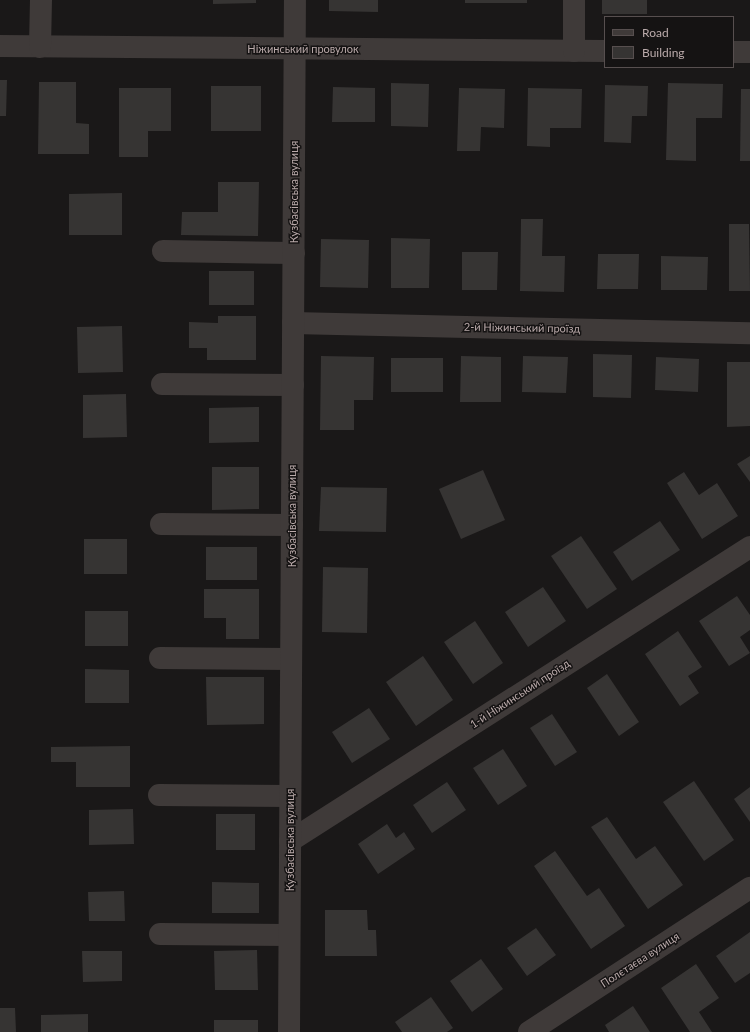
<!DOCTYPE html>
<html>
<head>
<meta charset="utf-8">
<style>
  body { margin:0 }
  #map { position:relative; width:750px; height:1032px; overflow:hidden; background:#1a1818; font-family:Lato,sans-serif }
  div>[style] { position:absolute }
  .building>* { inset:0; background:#363433 }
  .minor>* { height:22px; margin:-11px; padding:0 11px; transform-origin:11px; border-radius:11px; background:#3f3a39 }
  span { translate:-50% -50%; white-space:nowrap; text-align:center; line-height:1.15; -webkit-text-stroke:3px #151313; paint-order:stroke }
  .street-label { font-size:11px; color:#baaaaa }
  .legend { position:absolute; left:604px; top:16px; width:130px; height:52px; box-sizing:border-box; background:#151313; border:1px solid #574f4f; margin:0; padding:5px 7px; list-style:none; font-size:12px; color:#baaaaa }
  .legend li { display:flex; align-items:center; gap:8px; height:20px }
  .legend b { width:20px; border:1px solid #574f4f }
</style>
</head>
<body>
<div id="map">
  <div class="building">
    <i style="clip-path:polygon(213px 0,256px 0,256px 3px,213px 4px)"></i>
    <i style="clip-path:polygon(329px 0,378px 0,378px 12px,329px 11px)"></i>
    <i style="clip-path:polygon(465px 0,527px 0,527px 3px,465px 3px)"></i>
    <i style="clip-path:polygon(602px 0,647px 0,647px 14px,602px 14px)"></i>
    <i style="clip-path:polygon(0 80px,7px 80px,6px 116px,0 116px)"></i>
    <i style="clip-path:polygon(39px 82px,76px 82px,76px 123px,89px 124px,89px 154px,38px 154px)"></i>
    <i style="clip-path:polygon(391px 83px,429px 84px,428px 127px,391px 126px)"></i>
    <i style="clip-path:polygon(668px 83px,723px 84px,722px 118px,696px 118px,696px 161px,666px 160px)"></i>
    <i style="clip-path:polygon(605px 85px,648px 86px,647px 116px,632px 116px,631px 143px,604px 142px)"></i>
    <i style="clip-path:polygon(211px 86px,261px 86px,261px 131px,211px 131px)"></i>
    <i style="clip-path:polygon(333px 87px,375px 88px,375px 122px,332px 122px)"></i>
    <i style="clip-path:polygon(119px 88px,171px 88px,171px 131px,148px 131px,148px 157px,119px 157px)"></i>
    <i style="clip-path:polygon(459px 88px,505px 89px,504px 128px,481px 127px,480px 151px,457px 151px)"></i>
    <i style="clip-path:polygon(528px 88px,582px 89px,581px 128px,550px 128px,550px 147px,527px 146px)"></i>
    <i style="clip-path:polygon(741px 89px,750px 89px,750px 161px,740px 161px)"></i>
    <i style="clip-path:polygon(218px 182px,259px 182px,258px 236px,181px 235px,182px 212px,218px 212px)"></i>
    <i style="clip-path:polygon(122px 193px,122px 235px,69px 235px,69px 194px)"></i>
    <i style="clip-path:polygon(521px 219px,543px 219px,542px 256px,565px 256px,564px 292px,520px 291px)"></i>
    <i style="clip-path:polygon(729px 224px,749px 224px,750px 291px,729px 291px)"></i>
    <i style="clip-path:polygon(391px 238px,430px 239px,429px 288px,391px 288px)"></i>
    <i style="clip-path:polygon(321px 239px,369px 240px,368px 288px,320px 287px)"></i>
    <i style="clip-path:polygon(462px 252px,498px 252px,497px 290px,462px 290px)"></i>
    <i style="clip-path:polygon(598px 254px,639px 254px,638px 289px,597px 289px)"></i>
    <i style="clip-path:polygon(661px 256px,708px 257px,707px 290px,661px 290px)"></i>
    <i style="clip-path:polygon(209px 271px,254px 271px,254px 305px,209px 305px)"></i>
    <i style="clip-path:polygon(218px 316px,256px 316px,256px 360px,207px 360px,207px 348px,189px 348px,189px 322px,218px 323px)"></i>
    <i style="clip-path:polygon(122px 326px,123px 372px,78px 373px,77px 327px)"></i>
    <i style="clip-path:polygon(593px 354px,632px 355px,631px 398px,593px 397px)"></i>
    <i style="clip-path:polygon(321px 356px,374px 357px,373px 400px,354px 400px,354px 430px,320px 430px)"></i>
    <i style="clip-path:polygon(461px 356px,501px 357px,501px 402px,460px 402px)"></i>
    <i style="clip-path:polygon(523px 356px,568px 357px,566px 393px,522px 392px)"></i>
    <i style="clip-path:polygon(656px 357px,699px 359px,698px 392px,655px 390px)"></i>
    <i style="clip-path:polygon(391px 358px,443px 358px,443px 392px,391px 392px)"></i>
    <i style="clip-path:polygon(727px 362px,750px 362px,750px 426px,727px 427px)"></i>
    <i style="clip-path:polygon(126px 394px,127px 437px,83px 438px,83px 395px)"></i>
    <i style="clip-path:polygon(259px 407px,259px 442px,209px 443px,209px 408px)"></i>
    <i style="clip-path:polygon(750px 456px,750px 482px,737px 464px)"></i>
    <i style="clip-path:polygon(212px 467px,259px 467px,259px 509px,212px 510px)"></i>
    <i style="clip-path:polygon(483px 470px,505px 520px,461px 539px,439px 489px)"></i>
    <i style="clip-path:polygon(684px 472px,699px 495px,717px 483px,738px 516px,702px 539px,667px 483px)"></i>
    <i style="clip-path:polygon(321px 487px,387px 488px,386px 532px,319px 531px)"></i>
    <i style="clip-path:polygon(660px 521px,680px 550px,632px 581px,613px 552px)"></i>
    <i style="clip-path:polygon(581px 536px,617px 589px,587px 609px,551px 556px)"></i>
    <i style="clip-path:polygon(84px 539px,127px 539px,127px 574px,84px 574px)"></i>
    <i style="clip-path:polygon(206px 547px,257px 547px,257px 580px,206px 580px)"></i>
    <i style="clip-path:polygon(323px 567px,368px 568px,367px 633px,322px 632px)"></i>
    <i style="clip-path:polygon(543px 587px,566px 621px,528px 647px,505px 612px)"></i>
    <i style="clip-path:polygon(204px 589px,259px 589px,259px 639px,226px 639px,226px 618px,204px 618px)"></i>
    <i style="clip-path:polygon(737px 596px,750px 615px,750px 630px,740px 637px,750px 653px,729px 666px,699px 621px)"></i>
    <i style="clip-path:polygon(85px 611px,128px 611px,128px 646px,85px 646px)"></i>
    <i style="clip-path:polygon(475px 621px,503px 663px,473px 684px,444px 642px)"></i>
    <i style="clip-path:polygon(678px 631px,702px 667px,688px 676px,699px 693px,680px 706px,645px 654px)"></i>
    <i style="clip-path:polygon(423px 656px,453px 700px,416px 726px,386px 682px)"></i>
    <i style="clip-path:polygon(85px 669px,129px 670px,129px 703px,85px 703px)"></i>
    <i style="clip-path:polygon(607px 674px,639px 722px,619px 736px,587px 688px)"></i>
    <i style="clip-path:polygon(206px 677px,264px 677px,264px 724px,207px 725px)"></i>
    <i style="clip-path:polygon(369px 708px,390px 739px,352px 763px,332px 732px)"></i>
    <i style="clip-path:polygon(552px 714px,577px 752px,555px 766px,530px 728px)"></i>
    <i style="clip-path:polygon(130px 746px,130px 787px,76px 787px,76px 762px,51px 762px,51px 747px)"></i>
    <i style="clip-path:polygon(503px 749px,527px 786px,498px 805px,473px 768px)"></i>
    <i style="clip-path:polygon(694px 781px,734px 840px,704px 861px,663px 802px)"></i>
    <i style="clip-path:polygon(447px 782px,466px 810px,432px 833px,413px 805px)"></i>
    <i style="clip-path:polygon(750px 787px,750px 822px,734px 799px)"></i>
    <i style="clip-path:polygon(133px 809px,134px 844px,89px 845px,89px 810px)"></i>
    <i style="clip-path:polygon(216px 814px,255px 814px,255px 850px,216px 850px)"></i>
    <i style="clip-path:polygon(607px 817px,636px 859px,655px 846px,683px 885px,648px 909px,591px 827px)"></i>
    <i style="clip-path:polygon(387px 824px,396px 838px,404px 832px,415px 849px,378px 874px,358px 844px)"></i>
    <i style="clip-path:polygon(555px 851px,587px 896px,599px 888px,625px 926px,591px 949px,534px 866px)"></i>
    <i style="clip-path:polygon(212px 882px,259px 883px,259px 913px,212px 913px)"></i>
    <i style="clip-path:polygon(124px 891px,125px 921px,89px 921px,88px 892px)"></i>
    <i style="clip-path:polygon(325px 910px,367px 910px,368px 930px,376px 930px,377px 956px,325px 956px)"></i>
    <i style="clip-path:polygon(536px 928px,556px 955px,527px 976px,507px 948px)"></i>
    <i style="clip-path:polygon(750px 932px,750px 973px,735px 983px,716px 956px)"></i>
    <i style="clip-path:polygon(257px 950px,258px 990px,215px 990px,214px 951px)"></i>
    <i style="clip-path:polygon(82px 951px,122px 951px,122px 981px,83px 982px)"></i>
    <i style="clip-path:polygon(481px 959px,503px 989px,472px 1012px,450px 981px)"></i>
    <i style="clip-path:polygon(696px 964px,719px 998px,699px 1012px,712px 1032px,690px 1032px,661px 988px)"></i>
    <i style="clip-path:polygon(431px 997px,453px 1028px,447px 1032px,402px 1032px,395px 1022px)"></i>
    <i style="clip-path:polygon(633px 1006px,650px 1032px,609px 1032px,605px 1025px)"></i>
    <i style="clip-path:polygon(0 1008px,15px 1008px,16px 1032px,0 1032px)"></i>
    <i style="clip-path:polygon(88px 1014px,88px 1032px,41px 1032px,41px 1015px)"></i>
    <i style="clip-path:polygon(214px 1020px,258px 1020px,258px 1032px,214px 1032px)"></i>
  </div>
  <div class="minor">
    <i style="left:0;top:46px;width:605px;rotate:0.47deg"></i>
    <i style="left:40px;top:47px;width:47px;rotate:-88.8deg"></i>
    <i style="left:574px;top:51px;width:51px;rotate:-90deg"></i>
    <i style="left:733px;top:52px;width:17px"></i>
    <i style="left:163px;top:251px;width:131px;rotate:0.9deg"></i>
    <i style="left:293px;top:323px;width:457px;rotate:1.3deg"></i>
    <i style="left:162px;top:384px;width:131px;rotate:0.4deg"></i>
    <i style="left:161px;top:524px;width:131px;rotate:0.4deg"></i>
    <i style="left:160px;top:658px;width:131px;rotate:0.4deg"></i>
    <i style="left:159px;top:795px;width:131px;rotate:0.4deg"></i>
    <i style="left:290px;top:841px;width:546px;rotate:-32.58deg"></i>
    <i style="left:160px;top:934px;width:129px;rotate:0.4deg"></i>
    <i style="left:289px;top:1032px;width:1032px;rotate:-89.67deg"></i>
    <i style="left:529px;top:1032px;width:264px;rotate:-33.1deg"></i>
  </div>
  <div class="street-label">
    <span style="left:303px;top:49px">Ніжинський провулок</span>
    <span style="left:294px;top:192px;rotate:-90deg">Кузбасівська вулиця</span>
    <span style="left:522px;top:328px;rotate:1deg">2-й Ніжинський проїзд</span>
    <span style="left:292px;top:516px;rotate:-90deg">Кузбасівська вулиця</span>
    <span style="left:520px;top:694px;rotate:-33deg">1-й Ніжинський проїзд</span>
    <span style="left:290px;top:840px;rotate:-90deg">Кузбасівська вулиця</span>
    <span style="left:640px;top:960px;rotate:-33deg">Полєтаєва вулиця</span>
  </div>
  <ul class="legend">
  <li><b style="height:5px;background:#3f3a39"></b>Road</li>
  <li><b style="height:11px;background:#363433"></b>Building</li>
  </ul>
</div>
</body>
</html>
